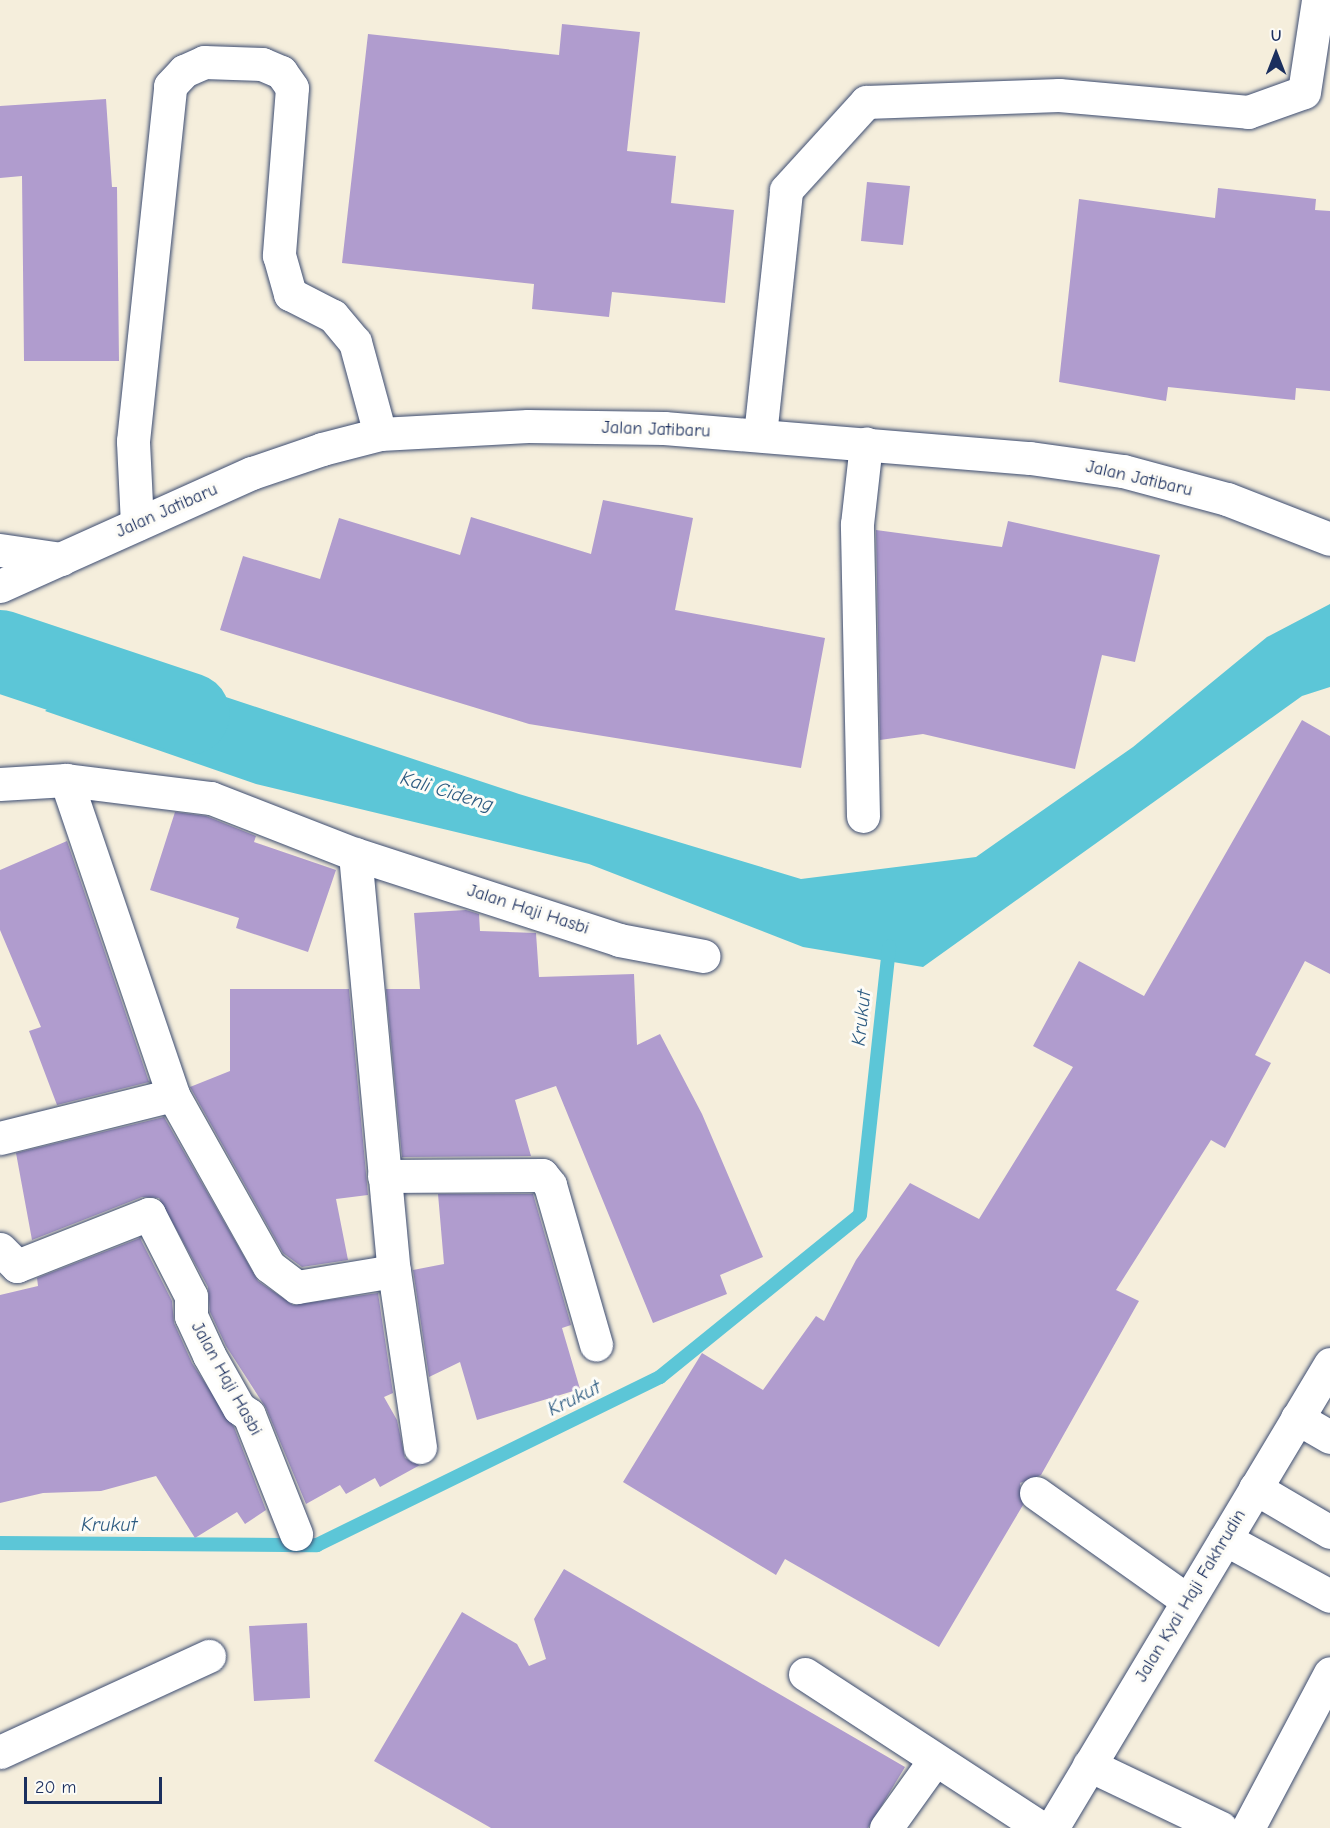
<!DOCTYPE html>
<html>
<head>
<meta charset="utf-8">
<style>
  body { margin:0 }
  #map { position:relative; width:1330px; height:1828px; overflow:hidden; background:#f5eedc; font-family:"Comic Neue",sans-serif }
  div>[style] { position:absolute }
  .water>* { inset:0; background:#5cc6d7 }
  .stream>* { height:14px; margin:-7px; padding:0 7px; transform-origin:7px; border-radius:7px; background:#5cc6d7 }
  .river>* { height:82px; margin:-41px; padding:0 41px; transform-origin:41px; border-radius:41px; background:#5cc6d7 }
  .building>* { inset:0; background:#b09cce }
  .roads { filter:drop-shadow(0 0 2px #3c4c71) drop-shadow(0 0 2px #3c4c71) }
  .minor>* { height:33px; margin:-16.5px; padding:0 16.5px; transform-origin:16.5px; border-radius:16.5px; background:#fff }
  .major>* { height:33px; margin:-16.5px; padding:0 16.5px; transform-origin:16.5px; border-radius:16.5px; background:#fff }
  span { translate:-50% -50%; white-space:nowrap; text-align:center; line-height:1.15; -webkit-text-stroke:6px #fdfcf7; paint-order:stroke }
  .street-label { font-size:18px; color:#1b2f5e }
  .water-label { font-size:20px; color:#2e5c82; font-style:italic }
  .north { position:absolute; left:1246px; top:24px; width:60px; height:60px; -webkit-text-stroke:4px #fdfcf7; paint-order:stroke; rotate:0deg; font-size:16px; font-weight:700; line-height:24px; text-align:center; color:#1b2f5e }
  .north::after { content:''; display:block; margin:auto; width:21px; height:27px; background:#1b2f5e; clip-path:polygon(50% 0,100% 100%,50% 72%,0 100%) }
  .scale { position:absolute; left:24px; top:1777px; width:138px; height:27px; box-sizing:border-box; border:3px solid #1b2f5e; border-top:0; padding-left:8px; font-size:18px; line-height:21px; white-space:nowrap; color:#1b2f5e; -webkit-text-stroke:4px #fdfcf7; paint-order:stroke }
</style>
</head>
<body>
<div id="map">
  <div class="water">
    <i style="clip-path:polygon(1330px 604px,1330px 687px,1302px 696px,923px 967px,803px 947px,589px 864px,256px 784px,45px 711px,108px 658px,519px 794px,801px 879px,976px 857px,1133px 747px,1267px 637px)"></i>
  </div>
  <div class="stream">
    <i style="left:0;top:1543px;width:317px;rotate:0.4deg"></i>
    <i style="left:317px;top:1545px;width:382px;rotate:-26.1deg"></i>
    <i style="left:660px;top:1377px;width:257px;rotate:-39deg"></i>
    <i style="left:860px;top:1215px;width:270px;rotate:-83.8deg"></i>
  </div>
  <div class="river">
    <i style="left:0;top:651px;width:199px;rotate:18.4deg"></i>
  </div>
  <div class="building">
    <i style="clip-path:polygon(562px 24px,640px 32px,627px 151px,676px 156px,671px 203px,734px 210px,725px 303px,612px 292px,609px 317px,532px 309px,534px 284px,342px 263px,368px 34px,559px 55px)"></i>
    <i style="clip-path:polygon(106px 99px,112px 187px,117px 187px,119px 361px,24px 361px,22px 176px,0 178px,0 106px)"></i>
    <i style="clip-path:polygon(867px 182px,910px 186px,903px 245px,861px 241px)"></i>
    <i style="clip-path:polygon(1218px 188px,1316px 199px,1315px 210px,1330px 211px,1330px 391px,1296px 388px,1295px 400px,1168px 387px,1166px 401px,1059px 382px,1079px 199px,1215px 218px)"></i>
    <i style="clip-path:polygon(603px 500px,693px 518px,675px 610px,825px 638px,801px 768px,529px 724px,220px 630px,243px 556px,320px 579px,339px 518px,460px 555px,471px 517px,591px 554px)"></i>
    <i style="clip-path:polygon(1008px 521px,1160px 555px,1135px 662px,1102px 655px,1075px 769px,923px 734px,880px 740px,876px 530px,1002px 547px)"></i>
    <i style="clip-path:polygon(1302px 720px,1330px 736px,1330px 974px,1305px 961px,1255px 1055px,1271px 1063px,1225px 1148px,1211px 1140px,1116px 1290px,1139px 1301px,1041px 1475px,1020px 1483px,1023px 1505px,939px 1647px,785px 1559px,776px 1575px,623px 1482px,702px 1353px,763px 1390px,816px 1316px,824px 1321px,856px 1260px,910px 1183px,979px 1219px,1073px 1067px,1033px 1046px,1079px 961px,1144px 996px)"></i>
    <i style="clip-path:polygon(175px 812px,206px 816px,256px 836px,254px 842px,336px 870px,308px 952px,236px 928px,239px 918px,150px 890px)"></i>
    <i style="clip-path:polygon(67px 841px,149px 1082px,57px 1105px,29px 1031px,41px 1027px,0 930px,0 870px)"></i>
    <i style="clip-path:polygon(466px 910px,479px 914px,480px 931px,536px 933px,539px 977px,634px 974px,637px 1045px,660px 1034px,702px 1114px,763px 1257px,720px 1275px,727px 1294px,653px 1323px,556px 1086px,515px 1100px,531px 1156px,402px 1157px,386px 989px,420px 989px,414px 913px)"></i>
    <i style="clip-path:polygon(230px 989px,349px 989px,368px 1195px,336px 1199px,348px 1260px,302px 1267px,283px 1253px,190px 1087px,230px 1071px)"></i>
    <i style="clip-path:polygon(164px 1117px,258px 1281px,293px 1305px,378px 1293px,393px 1393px,384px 1397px,397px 1420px,405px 1458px,420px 1465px,380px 1487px,375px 1478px,346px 1494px,340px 1485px,306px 1504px,266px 1408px,226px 1346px,210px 1312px,208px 1287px,159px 1198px,142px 1197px,32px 1240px,16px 1153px)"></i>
    <i style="clip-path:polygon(438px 1194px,533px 1194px,571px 1325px,562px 1328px,580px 1389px,477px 1420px,460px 1362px,429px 1377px,413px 1270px,444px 1264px)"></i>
    <i style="clip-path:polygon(140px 1238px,172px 1301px,174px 1323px,192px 1363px,234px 1427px,266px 1510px,245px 1524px,237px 1512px,195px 1538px,156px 1476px,101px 1491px,43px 1493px,0 1503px,0 1295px,38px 1286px,37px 1278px)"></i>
    <i style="clip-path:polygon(564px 1569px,905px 1767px,868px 1828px,491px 1828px,374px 1761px,462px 1612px,517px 1644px,529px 1666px,546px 1659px,534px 1619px)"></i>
    <i style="clip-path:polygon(307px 1623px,310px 1698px,254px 1701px,249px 1626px)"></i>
  </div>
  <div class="roads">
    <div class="minor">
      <i style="left:760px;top:435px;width:246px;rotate:-83.9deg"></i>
      <i style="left:786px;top:190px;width:119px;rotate:-47.7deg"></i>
      <i style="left:866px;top:102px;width:193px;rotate:-2.1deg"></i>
      <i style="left:1059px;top:95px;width:190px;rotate:5.1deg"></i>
      <i style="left:1248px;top:112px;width:59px;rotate:-19.7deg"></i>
      <i style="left:1304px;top:92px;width:93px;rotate:-81.3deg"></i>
      <i style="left:137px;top:524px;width:83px;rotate:-92.8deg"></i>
      <i style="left:133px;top:441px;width:357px;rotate:-84deg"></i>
      <i style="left:170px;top:86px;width:21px;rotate:-47deg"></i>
      <i style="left:184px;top:71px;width:22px;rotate:-24deg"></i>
      <i style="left:204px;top:62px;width:58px;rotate:2deg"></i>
      <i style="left:262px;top:64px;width:21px;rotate:23deg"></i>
      <i style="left:281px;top:72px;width:19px;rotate:55deg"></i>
      <i style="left:292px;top:88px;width:168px;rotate:94.5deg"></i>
      <i style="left:279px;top:255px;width:41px;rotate:74.2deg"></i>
      <i style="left:290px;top:294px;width:48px;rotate:27.1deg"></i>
      <i style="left:333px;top:316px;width:34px;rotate:50deg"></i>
      <i style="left:355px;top:342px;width:95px;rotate:74.8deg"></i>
      <i style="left:66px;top:780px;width:146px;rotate:7.1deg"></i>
      <i style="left:211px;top:798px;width:155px;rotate:21.3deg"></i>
      <i style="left:355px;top:854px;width:278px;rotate:18deg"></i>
      <i style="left:619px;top:940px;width:86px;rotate:10.7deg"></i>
      <i style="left:0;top:784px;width:66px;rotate:-3.5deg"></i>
      <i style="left:66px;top:780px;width:333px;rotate:71.2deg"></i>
      <i style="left:173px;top:1095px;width:196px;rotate:60.7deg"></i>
      <i style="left:269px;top:1266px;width:35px;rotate:37deg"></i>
      <i style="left:297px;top:1287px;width:98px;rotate:-9.4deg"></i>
      <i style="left:863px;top:816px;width:292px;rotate:-91.2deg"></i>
      <i style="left:857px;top:524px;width:81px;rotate:-83.6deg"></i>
      <i style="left:355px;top:854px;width:419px;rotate:84.7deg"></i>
      <i style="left:394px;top:1271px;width:178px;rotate:81.6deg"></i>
      <i style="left:0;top:1138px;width:178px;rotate:-14deg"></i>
      <i style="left:384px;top:1176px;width:158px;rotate:-0.4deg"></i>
      <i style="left:542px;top:1175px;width:13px;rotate:51deg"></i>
      <i style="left:550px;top:1185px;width:166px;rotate:73.9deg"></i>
      <i style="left:0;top:1249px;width:24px;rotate:45deg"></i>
      <i style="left:17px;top:1266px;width:142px;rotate:-21.5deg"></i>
      <i style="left:149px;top:1214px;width:92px;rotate:62.9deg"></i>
      <i style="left:191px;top:1296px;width:20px;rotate:90deg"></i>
      <i style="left:191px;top:1316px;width:43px;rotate:65.2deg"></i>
      <i style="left:209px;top:1355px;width:61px;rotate:60.5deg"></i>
      <i style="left:239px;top:1408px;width:12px;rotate:35deg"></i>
      <i style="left:249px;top:1415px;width:128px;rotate:68.4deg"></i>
      <i style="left:1297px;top:1418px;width:38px;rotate:30deg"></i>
      <i style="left:1255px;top:1488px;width:87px;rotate:30.4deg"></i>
      <i style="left:1036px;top:1493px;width:186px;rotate:35.4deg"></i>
      <i style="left:1225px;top:1539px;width:119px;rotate:28.5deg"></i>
      <i style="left:805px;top:1674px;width:282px;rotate:33.1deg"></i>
      <i style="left:0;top:1752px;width:230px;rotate:-24.7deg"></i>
      <i style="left:1089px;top:1765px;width:146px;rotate:25.5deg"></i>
      <i style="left:886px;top:1828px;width:82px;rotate:-54.4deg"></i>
      <i style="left:1248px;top:1828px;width:175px;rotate:-62.1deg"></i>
    </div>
    <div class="major">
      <i style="left:0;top:550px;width:62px;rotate:8.4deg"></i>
      <i style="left:0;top:586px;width:276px;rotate:-24.2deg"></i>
      <i style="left:252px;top:473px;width:74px;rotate:-18.9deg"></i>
      <i style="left:322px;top:449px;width:60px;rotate:-14.5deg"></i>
      <i style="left:380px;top:434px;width:148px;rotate:-3.1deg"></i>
      <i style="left:528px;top:426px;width:136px;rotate:0.8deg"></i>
      <i style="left:664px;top:428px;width:367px;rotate:4.7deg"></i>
      <i style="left:1030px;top:458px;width:94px;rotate:8deg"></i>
      <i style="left:1123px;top:471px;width:108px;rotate:15.1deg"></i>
      <i style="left:1227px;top:499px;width:110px;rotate:21.2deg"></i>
      <i style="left:1052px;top:1828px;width:541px;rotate:-59.07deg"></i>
    </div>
  </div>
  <div class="street-label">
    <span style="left:656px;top:430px;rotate:2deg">Jalan Jatibaru</span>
    <span style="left:1139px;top:479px;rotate:13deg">Jalan Jatibaru</span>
    <span style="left:167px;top:511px;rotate:-24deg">Jalan Jatibaru</span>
    <span style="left:528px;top:910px;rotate:18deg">Jalan Haji Hasbi</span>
    <span style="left:226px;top:1379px;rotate:61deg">Jalan Haji Hasbi</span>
    <span style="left:1191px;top:1596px;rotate:-59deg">Jalan Kyai Haji Fakhrudin</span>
  </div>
  <div class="water-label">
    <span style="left:447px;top:791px;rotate:17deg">Kali Cideng</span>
    <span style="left:861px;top:1018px;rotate:-84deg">Krukut</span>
    <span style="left:574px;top:1398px;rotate:-26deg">Krukut</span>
    <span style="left:109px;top:1524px">Krukut</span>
  </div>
  <div class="north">U</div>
  <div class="scale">20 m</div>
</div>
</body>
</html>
